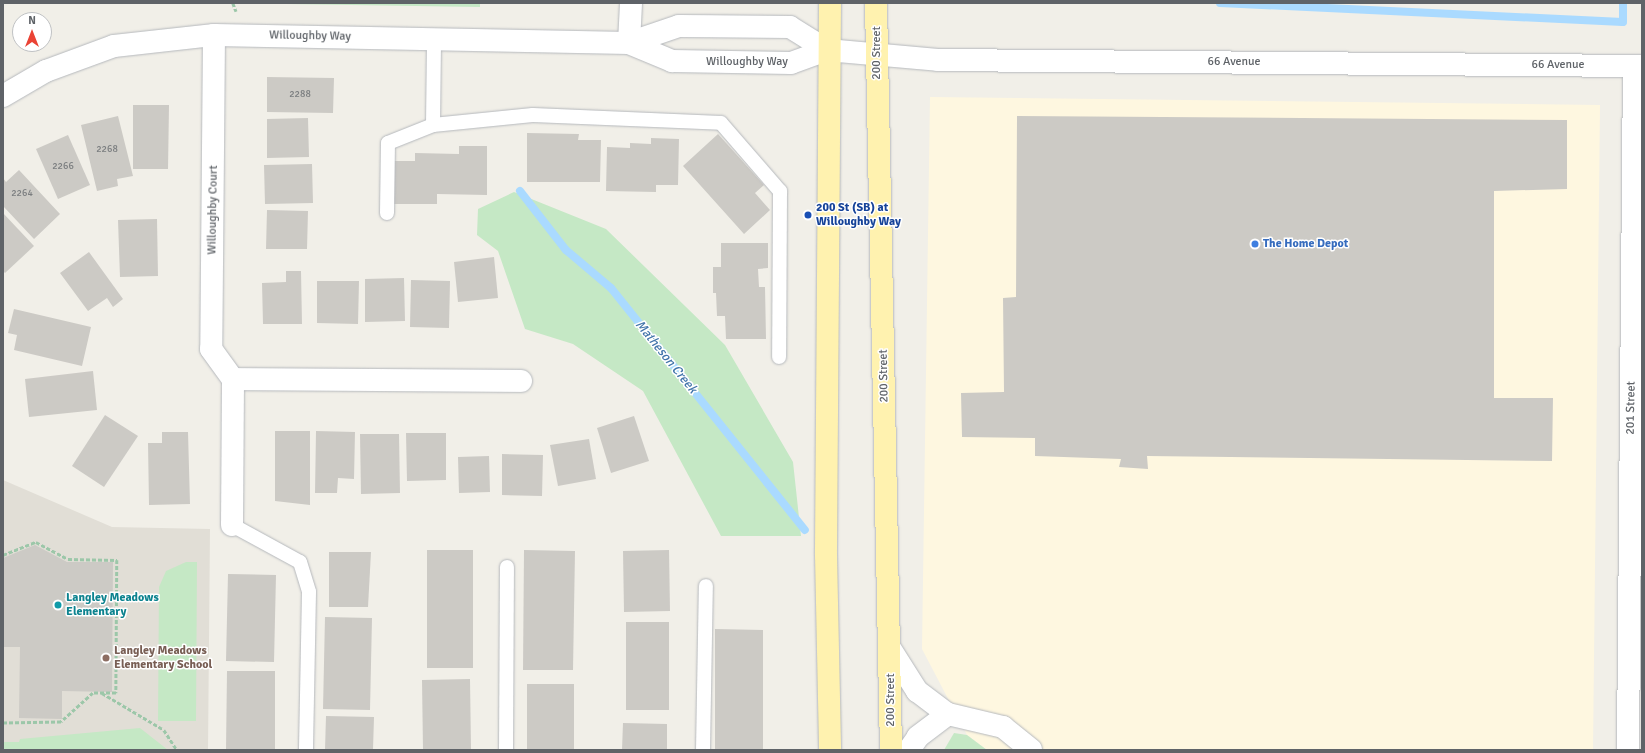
<!DOCTYPE html>
<html>
<head>
<meta charset="utf-8">
<style>
  body { margin:0 }
  #map { position:relative; width:1645px; height:753px; overflow:hidden; background:#f1efe8; font-family:Signika,sans-serif }
  div>[style] { position:absolute }
  .commercial>* { inset:0; background:#fef7e0 }
  .education>* { inset:0; background:#e1ded6 }
  .green>* { inset:0; background:#c5e8c5 }
  .stream>* { height:8px; margin:-4px; padding:0 4px; transform-origin:4px; border-radius:4px; background:#aadaff }
  .building>* { inset:0; background:#cccac5 }
  .path>* { height:2.5px; margin-top:-1.25px; transform-origin:0; background:repeating-linear-gradient(90deg,#9cc7a9 0 4px,transparent 0 6px) }
  .roads { filter:drop-shadow(0 0 1px #b5b8bc) drop-shadow(0 0 1px #b5b8bc) }
  .service>* { height:14px; margin:-7px; padding:0 7px; transform-origin:7px; border-radius:7px; background:#fff }
  .minor>* { height:22px; margin:-11px; padding:0 11px; transform-origin:11px; border-radius:11px; background:#fff }
  .tertiary>* { height:22px; margin:-11px; padding:0 11px; transform-origin:11px; border-radius:11px; background:#fff }
  .primary>* { height:22px; margin:-11px; padding:0 11px; transform-origin:11px; border-radius:11px; background:#fff2af }
  .dots>* { width:11px; height:11px; translate:-50% -50%; box-sizing:border-box; border:2px solid #fff; border-radius:50% }
  span { translate:-50% -50%; white-space:nowrap; text-align:center; line-height:1.15; -webkit-text-stroke:3px #fff; paint-order:stroke }
  .number-label { font-size:10px; color:#7a7d7f }
  .number-label span { -webkit-text-stroke-width:0 }
  .street-label { font-size:12px; color:#5f6368 }
  .transit-label { font-size:12px; color:#164399; font-weight:700 }
  .left { translate:0 -50%; text-align:left }
  .shop-label { font-size:12px; color:#366cbe; font-weight:700 }
  .culture-label { font-size:12px; color:#0d838f; font-weight:700 }
  .education-label { font-size:12px; color:#785e54; font-weight:700 }
  .water-label { font-size:13px; color:#4174aa; font-style:italic }
  .frame { position:absolute; inset:0; border:4px solid #5f6368; pointer-events:none }
  .north { position:absolute; left:12px; top:12px; width:40px; height:40px; box-sizing:border-box; background:#fff; border:1px solid #bfc1c3; border-radius:50%; rotate:0deg; font-size:11px; font-weight:700; line-height:16px; text-align:center; color:#5f6368 }
  .north::after { content:''; display:block; margin:auto; width:14px; height:18px; background:#ea4335; clip-path:polygon(50% 0,100% 100%,50% 72%,0 100%) }
</style>
</head>
<body>
<div id="map">
  <div class="commercial">
    <i style="clip-path:polygon(930px 97px,1600px 105px,1593px 750px,987px 750px,967px 735px,922px 649px)"></i>
  </div>
  <div class="education">
    <i style="clip-path:polygon(3px 480px,112px 527px,210px 529px,208px 750px,3px 750px)"></i>
  </div>
  <div class="green">
    <i style="clip-path:polygon(216px 3px,480px 3px,480px 7px)"></i>
    <i style="clip-path:polygon(514px 192px,606px 229px,725px 345px,793px 462px,801px 536px,721px 536px,643px 391px,573px 344px,525px 329px,498px 251px,477px 235px,478px 209px)"></i>
    <i style="clip-path:polygon(186px 562px,197px 562px,196px 721px,158px 721px,159px 587px,166px 571px)"></i>
    <i style="clip-path:polygon(140px 728px,168px 750px,3px 750px,3px 742px,19px 742px,20px 739px)"></i>
    <i style="clip-path:polygon(954px 733px,967px 735px,987px 750px,944px 750px)"></i>
  </div>
  <div class="stream">
    <i style="left:1220px;top:3px;width:403px;rotate:2.7deg"></i>
    <i style="left:1623px;top:22px;width:19px;rotate:-90deg"></i>
    <i style="left:520px;top:191px;width:75px;rotate:52.1deg"></i>
    <i style="left:566px;top:250px;width:59px;rotate:40.2deg"></i>
    <i style="left:611px;top:288px;width:310px;rotate:51.3deg"></i>
  </div>
  <div class="building">
    <i style="clip-path:polygon(267px 77px,334px 78px,333px 113px,267px 112px)"></i>
    <i style="clip-path:polygon(133px 105px,169px 105px,168px 169px,133px 169px)"></i>
    <i style="clip-path:polygon(118px 116px,133px 176px,117px 179px,118px 186px,97px 191px,81px 125px)"></i>
    <i style="clip-path:polygon(1017px 116px,1567px 120px,1567px 189px,1494px 191px,1494px 398px,1553px 398px,1552px 461px,1147px 456px,1148px 469px,1119px 467px,1121px 459px,1035px 456px,1035px 438px,962px 437px,961px 393px,1004px 392px,1003px 298px,1016px 297px)"></i>
    <i style="clip-path:polygon(308px 118px,309px 157px,267px 158px,267px 119px)"></i>
    <i style="clip-path:polygon(527px 133px,579px 134px,578px 140px,601px 140px,600px 182px,527px 182px)"></i>
    <i style="clip-path:polygon(718px 134px,764px 185px,755px 193px,770px 210px,744px 234px,683px 166px)"></i>
    <i style="clip-path:polygon(68px 135px,90px 185px,58px 199px,36px 149px)"></i>
    <i style="clip-path:polygon(651px 138px,679px 139px,678px 185px,656px 185px,656px 192px,606px 191px,607px 147px,630px 148px,630px 143px,651px 144px)"></i>
    <i style="clip-path:polygon(459px 146px,487px 146px,487px 195px,437px 194px,437px 204px,390px 204px,391px 161px,415px 161px,415px 153px,459px 154px)"></i>
    <i style="clip-path:polygon(312px 164px,313px 203px,265px 204px,264px 165px)"></i>
    <i style="clip-path:polygon(19px 170px,60px 214px,34px 239px,3px 206px,3px 178px,6px 182px)"></i>
    <i style="clip-path:polygon(267px 210px,308px 211px,307px 249px,266px 249px)"></i>
    <i style="clip-path:polygon(3px 213px,34px 246px,5px 273px,3px 271px)"></i>
    <i style="clip-path:polygon(157px 219px,158px 276px,120px 277px,118px 220px)"></i>
    <i style="clip-path:polygon(721px 243px,768px 243px,768px 268px,758px 269px,759px 287px,765px 287px,766px 339px,726px 339px,725px 316px,717px 316px,716px 293px,713px 293px,713px 267px,721px 267px)"></i>
    <i style="clip-path:polygon(89px 252px,123px 299px,113px 307px,107px 298px,88px 311px,60px 273px)"></i>
    <i style="clip-path:polygon(494px 257px,498px 298px,458px 302px,454px 262px)"></i>
    <i style="clip-path:polygon(286px 271px,301px 271px,302px 324px,263px 324px,262px 283px,286px 282px)"></i>
    <i style="clip-path:polygon(404px 278px,405px 321px,365px 322px,365px 279px)"></i>
    <i style="clip-path:polygon(411px 280px,450px 281px,449px 328px,410px 327px)"></i>
    <i style="clip-path:polygon(317px 281px,359px 281px,358px 324px,317px 323px)"></i>
    <i style="clip-path:polygon(14px 309px,91px 327px,82px 366px,14px 350px,17px 335px,8px 333px)"></i>
    <i style="clip-path:polygon(93px 371px,97px 410px,29px 417px,25px 379px)"></i>
    <i style="clip-path:polygon(105px 415px,138px 436px,104px 487px,72px 466px)"></i>
    <i style="clip-path:polygon(634px 416px,649px 461px,611px 473px,597px 428px)"></i>
    <i style="clip-path:polygon(275px 431px,310px 431px,310px 505px,275px 501px)"></i>
    <i style="clip-path:polygon(316px 431px,355px 432px,354px 479px,338px 478px,337px 493px,315px 493px)"></i>
    <i style="clip-path:polygon(162px 432px,188px 432px,190px 504px,149px 505px,148px 443px,162px 443px)"></i>
    <i style="clip-path:polygon(406px 433px,446px 433px,446px 480px,407px 481px)"></i>
    <i style="clip-path:polygon(360px 434px,399px 434px,400px 493px,361px 494px)"></i>
    <i style="clip-path:polygon(589px 439px,596px 479px,558px 486px,550px 445px)"></i>
    <i style="clip-path:polygon(502px 454px,543px 455px,542px 496px,502px 495px)"></i>
    <i style="clip-path:polygon(489px 456px,490px 492px,459px 493px,458px 457px)"></i>
    <i style="clip-path:polygon(35px 545px,67px 562px,113px 562px,112px 692px,62px 691px,62px 719px,19px 718px,20px 647px,3px 647px,3px 558px)"></i>
    <i style="clip-path:polygon(427px 550px,473px 550px,473px 668px,427px 668px)"></i>
    <i style="clip-path:polygon(524px 550px,575px 551px,573px 670px,523px 670px)"></i>
    <i style="clip-path:polygon(669px 550px,670px 611px,624px 612px,623px 551px)"></i>
    <i style="clip-path:polygon(329px 552px,371px 552px,368px 607px,329px 607px)"></i>
    <i style="clip-path:polygon(228px 574px,276px 575px,274px 662px,226px 661px)"></i>
    <i style="clip-path:polygon(325px 617px,372px 618px,370px 710px,323px 709px)"></i>
    <i style="clip-path:polygon(626px 622px,669px 622px,669px 710px,626px 710px)"></i>
    <i style="clip-path:polygon(715px 629px,763px 630px,763px 750px,715px 750px)"></i>
    <i style="clip-path:polygon(227px 671px,275px 671px,275px 750px,226px 750px)"></i>
    <i style="clip-path:polygon(470px 679px,471px 750px,423px 750px,422px 680px)"></i>
    <i style="clip-path:polygon(527px 684px,574px 684px,574px 750px,527px 750px)"></i>
    <i style="clip-path:polygon(326px 716px,374px 717px,373px 750px,325px 750px)"></i>
    <i style="clip-path:polygon(623px 723px,667px 724px,667px 750px,622px 750px)"></i>
  </div>
  <div class="path">
    <i style="left:233px;top:3px;width:9px;rotate:69deg"></i>
    <i style="left:3px;top:555px;width:35px;rotate:-22deg"></i>
    <i style="left:36px;top:542px;width:36px;rotate:28deg"></i>
    <i style="left:68px;top:559px;width:49px;rotate:1.2deg"></i>
    <i style="left:117px;top:560px;width:133px;rotate:90.4deg"></i>
    <i style="left:116px;top:693px;width:23px;rotate:180deg"></i>
    <i style="left:93px;top:693px;width:43px;rotate:137.8deg"></i>
    <i style="left:61px;top:722px;width:58px;rotate:179deg"></i>
    <i style="left:102px;top:693px;width:72px;rotate:30.8deg"></i>
    <i style="left:164px;top:730px;width:24px;rotate:57deg"></i>
  </div>
  <div class="roads">
    <div class="service">
      <i style="left:433px;top:125px;width:86px;rotate:-89.3deg"></i>
      <i style="left:387px;top:213px;width:70px;rotate:-89.2deg"></i>
      <i style="left:388px;top:143px;width:48px;rotate:-21.8deg"></i>
      <i style="left:433px;top:125px;width:100px;rotate:-5.7deg"></i>
      <i style="left:533px;top:115px;width:188px;rotate:2.4deg"></i>
      <i style="left:721px;top:123px;width:90px;rotate:49.1deg"></i>
      <i style="left:780px;top:191px;width:166px;rotate:90.3deg"></i>
      <i style="left:232px;top:525px;width:77px;rotate:28.6deg"></i>
      <i style="left:300px;top:562px;width:31px;rotate:73deg"></i>
      <i style="left:309px;top:592px;width:158px;rotate:91.1deg"></i>
      <i style="left:506px;top:750px;width:183px;rotate:-89.7deg"></i>
      <i style="left:703px;top:750px;width:164px;rotate:-89deg"></i>
    </div>
    <div class="minor">
      <i style="left:214px;top:35px;width:314px;rotate:90.5deg"></i>
      <i style="left:211px;top:349px;width:37px;rotate:54deg"></i>
      <i style="left:233px;top:379px;width:288px;rotate:0.4deg"></i>
      <i style="left:629px;top:43px;width:40px;rotate:-87.1deg"></i>
      <i style="left:232px;top:525px;width:146px;rotate:-89.6deg"></i>
      <i style="left:891px;top:650px;width:49px;rotate:57.6deg"></i>
      <i style="left:917px;top:691px;width:39px;rotate:37deg"></i>
      <i style="left:948px;top:714px;width:38px;rotate:143deg"></i>
      <i style="left:918px;top:737px;width:16px;rotate:125deg"></i>
      <i style="left:948px;top:714px;width:57px;rotate:13.3deg"></i>
      <i style="left:1003px;top:727px;width:36px;rotate:39deg"></i>
    </div>
    <div class="tertiary">
      <i style="left:629px;top:43px;width:47px;rotate:22.7deg"></i>
      <i style="left:672px;top:61px;width:119px;rotate:1deg"></i>
      <i style="left:791px;top:63px;width:38px;rotate:-20deg"></i>
      <i style="left:827px;top:50px;width:111px;rotate:5.1deg"></i>
      <i style="left:938px;top:60px;width:704px;rotate:0.49deg"></i>
      <i style="left:3px;top:96px;width:50px;rotate:-30.2deg"></i>
      <i style="left:46px;top:71px;width:72px;rotate:-20.2deg"></i>
      <i style="left:114px;top:46px;width:101px;rotate:-6.3deg"></i>
      <i style="left:214px;top:35px;width:415px;rotate:1.1deg"></i>
      <i style="left:629px;top:43px;width:53px;rotate:-18.8deg"></i>
      <i style="left:679px;top:26px;width:111px;rotate:0.5deg"></i>
      <i style="left:790px;top:27px;width:44px;rotate:31.9deg"></i>
      <i style="left:1628px;top:750px;width:684px;rotate:-89.5deg"></i>
    </div>
    <div class="primary">
      <i style="left:830px;top:3px;width:552px;rotate:90.42deg"></i>
      <i style="left:826px;top:555px;width:195px;rotate:88.8deg"></i>
      <i style="left:876px;top:3px;width:747px;rotate:88.85deg"></i>
    </div>
  </div>
  <div class="dots">
    <i style="left:808px;top:215px;background:#1a4fb4"></i>
    <i style="left:1255px;top:244px;background:#3f7fe0"></i>
    <i style="left:58px;top:605px;background:#0f9aa8"></i>
    <i style="left:106px;top:658px;background:#8d6e63"></i>
  </div>
  <div class="number-label">
    <span style="left:300px;top:95px">2288</span>
    <span style="left:107px;top:150px">2268</span>
    <span style="left:63px;top:167px">2266</span>
    <span style="left:22px;top:194px">2264</span>
  </div>
  <div class="street-label">
    <span style="left:310px;top:36px;rotate:1deg">Willoughby Way</span>
    <span style="left:877px;top:53px;rotate:-90deg">200 Street</span>
    <span style="left:747px;top:62px">Willoughby Way</span>
    <span style="left:1234px;top:62px">66 Avenue</span>
    <span style="left:1558px;top:65px">66 Avenue</span>
    <span style="left:213px;top:210px;rotate:-89deg">Willoughby Court</span>
    <span style="left:884px;top:376px;rotate:-91deg">200 Street</span>
    <span style="left:1631px;top:408px;rotate:-89deg">201 Street</span>
    <span style="left:891px;top:700px;rotate:-90deg">200 Street</span>
  </div>
  <div class="transit-label">
    <span class="left" style="left:816px;top:215px">200 St (SB) at<br>Willoughby Way</span>
  </div>
  <div class="shop-label">
    <span class="left" style="left:1263px;top:244px">The Home Depot</span>
  </div>
  <div class="culture-label">
    <span class="left" style="left:66px;top:605px">Langley Meadows<br>Elementary</span>
  </div>
  <div class="education-label">
    <span class="left" style="left:114px;top:658px">Langley Meadows<br>Elementary School</span>
  </div>
  <div class="water-label">
    <span style="left:666px;top:357px;rotate:51deg">Matheson Creek</span>
  </div>
  <div class="frame"></div>
  <div class="north">N</div>
</div>
</body>
</html>
